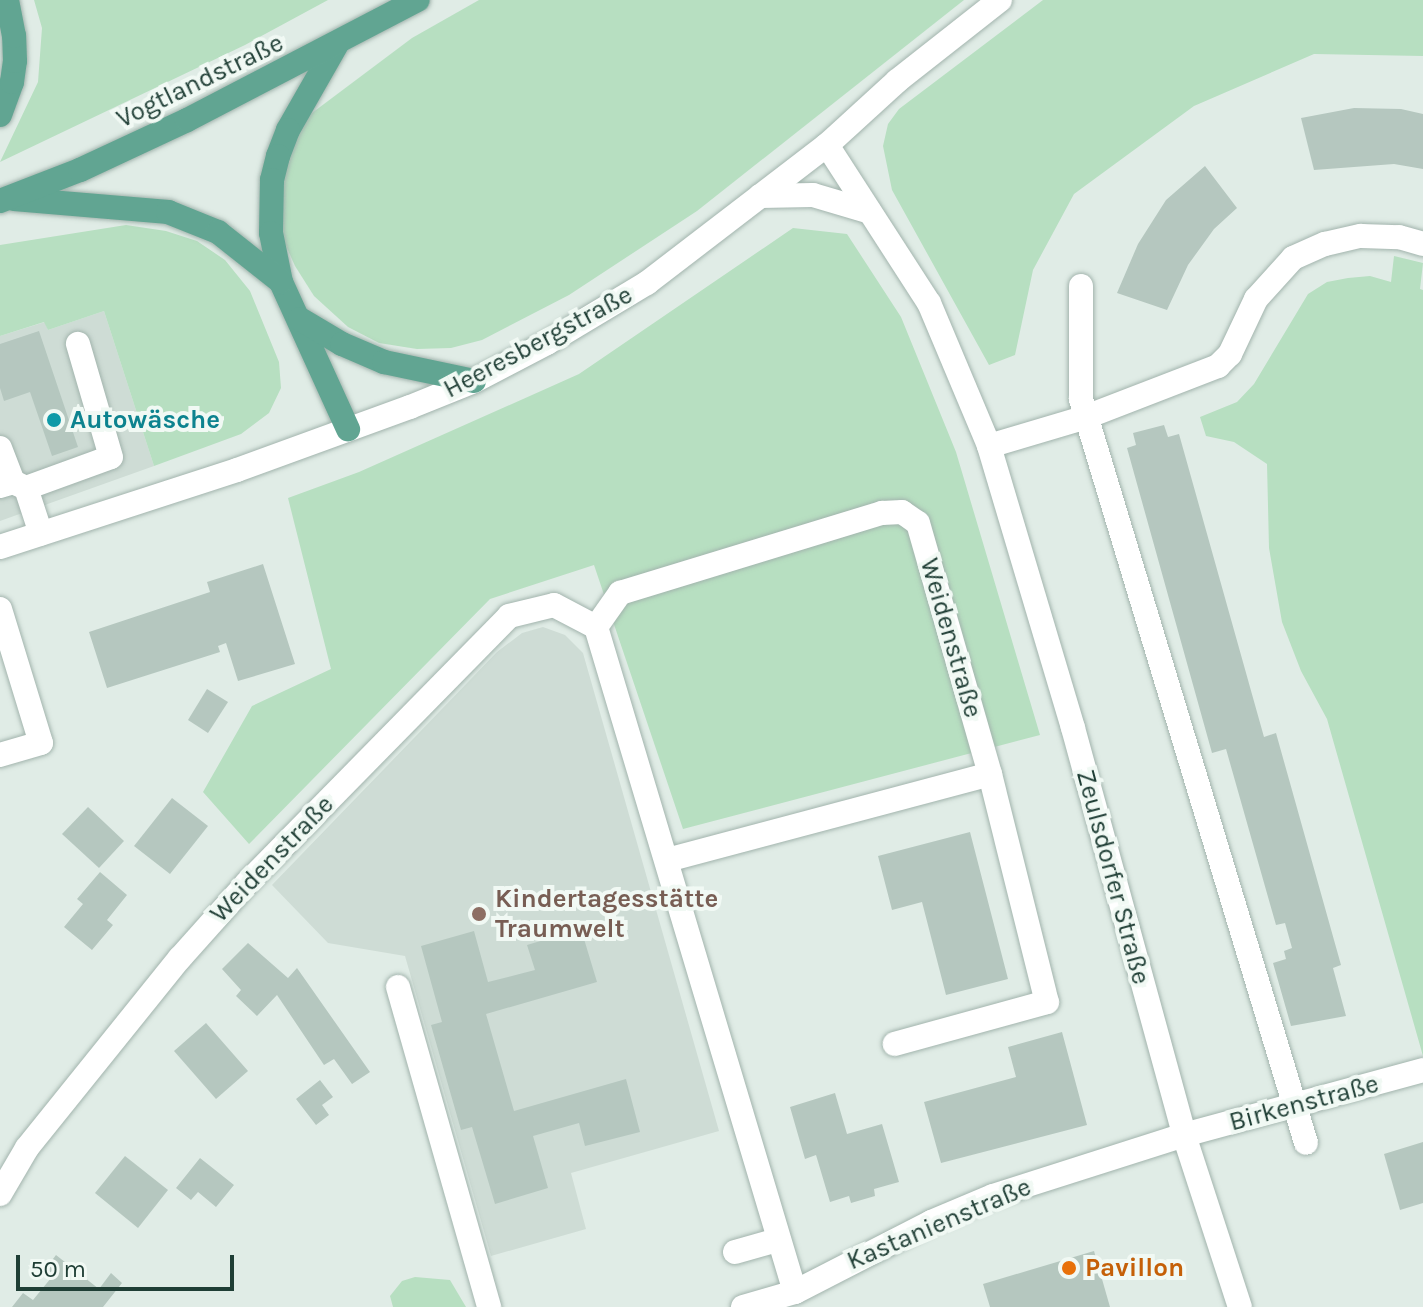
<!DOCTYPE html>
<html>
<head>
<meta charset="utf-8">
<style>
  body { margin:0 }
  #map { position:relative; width:1423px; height:1307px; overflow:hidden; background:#e0ece6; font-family:Karla,sans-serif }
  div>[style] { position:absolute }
  .built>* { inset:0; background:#cedcd5 }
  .green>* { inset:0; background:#b7dfc1 }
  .building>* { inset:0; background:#b5c7bf }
  .roads { filter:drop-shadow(0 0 2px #a2b4ad) drop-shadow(0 0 2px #a2b4ad) }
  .minor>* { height:24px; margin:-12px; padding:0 12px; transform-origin:12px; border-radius:12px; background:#fff }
  .major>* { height:24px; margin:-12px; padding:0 12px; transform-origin:12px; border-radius:12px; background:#61a592 }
  .dots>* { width:22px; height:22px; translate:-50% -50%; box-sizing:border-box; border:4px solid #f1f9f4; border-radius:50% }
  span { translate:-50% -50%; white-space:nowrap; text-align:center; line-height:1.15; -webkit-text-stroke:8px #f1f9f4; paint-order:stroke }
  .street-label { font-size:26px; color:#1f3e35 }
  .culture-label { font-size:26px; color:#0d838f; font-weight:700 }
  .left { translate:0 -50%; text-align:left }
  .education-label { font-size:26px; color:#785e54; font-weight:700 }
  .food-label { font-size:26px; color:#c56008; font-weight:700 }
  .scale { position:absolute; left:16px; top:1255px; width:218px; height:36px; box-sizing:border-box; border:4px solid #1f3e35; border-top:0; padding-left:10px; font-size:24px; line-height:28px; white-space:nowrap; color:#1f3e35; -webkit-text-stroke:6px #f1f9f4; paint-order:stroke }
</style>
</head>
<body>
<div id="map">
  <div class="built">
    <i style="clip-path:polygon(104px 311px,154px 466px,0 521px,0 336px,45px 322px,48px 330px)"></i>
    <i style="clip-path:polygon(543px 627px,565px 635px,583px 653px,719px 1131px,571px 1173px,586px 1229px,491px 1256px,405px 956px,328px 943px,272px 885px,497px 652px,522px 633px)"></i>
  </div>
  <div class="green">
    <i style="clip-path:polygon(34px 0,328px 0,245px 45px,0 162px,38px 82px,42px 28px)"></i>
    <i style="clip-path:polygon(479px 0,964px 0,697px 211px,569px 295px,482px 340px,451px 348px,417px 349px,379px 343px,348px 327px,314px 296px,295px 266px,283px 239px,284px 171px,293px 140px,308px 116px,412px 38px)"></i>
    <i style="clip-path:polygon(1043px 0,1423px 0,1423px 56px,1314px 54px,1194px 106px,1074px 194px,1033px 270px,1015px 355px,989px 365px,892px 190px,883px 146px,888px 124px,899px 109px)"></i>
    <i style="clip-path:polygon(126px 225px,166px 231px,197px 241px,225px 260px,250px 291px,279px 362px,281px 388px,269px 413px,241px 434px,154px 466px,104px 311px,48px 330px,44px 322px,0 336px,0 245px)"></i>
    <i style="clip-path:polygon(793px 228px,847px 234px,901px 317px,956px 452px,1040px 735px,683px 829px,594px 565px,490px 599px,249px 844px,203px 792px,252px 706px,331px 669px,288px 498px,359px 472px,579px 374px)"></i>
    <i style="clip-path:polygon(1394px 256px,1423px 263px,1420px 289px,1423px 290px,1423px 1056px,1327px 719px,1301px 671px,1282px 622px,1269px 548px,1267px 464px,1234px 442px,1206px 436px,1200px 417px,1237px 402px,1254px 384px,1308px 294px,1327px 282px,1348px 278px,1370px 276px,1391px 282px)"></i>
    <i style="clip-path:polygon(415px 1277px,450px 1280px,466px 1307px,393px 1307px,390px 1296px,402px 1281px)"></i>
  </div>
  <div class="building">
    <i style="clip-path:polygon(1354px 108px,1401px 109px,1423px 114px,1423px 169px,1394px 164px,1314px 170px,1301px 118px)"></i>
    <i style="clip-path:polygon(1205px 166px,1237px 208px,1214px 229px,1188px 265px,1167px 310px,1117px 293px,1138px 244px,1166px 200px)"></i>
    <i style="clip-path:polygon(39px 331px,78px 447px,52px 456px,30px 392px,4px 401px,0 388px,0 344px)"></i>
    <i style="clip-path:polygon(1164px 425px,1168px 437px,1179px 434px,1264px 737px,1276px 733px,1341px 965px,1333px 968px,1346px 1016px,1291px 1026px,1273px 963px,1286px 959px,1284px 951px,1292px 948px,1285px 923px,1276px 925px,1226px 749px,1212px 753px,1127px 448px,1136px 445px,1133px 433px)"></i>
    <i style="clip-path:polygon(263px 564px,295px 664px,238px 681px,226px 643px,218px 646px,220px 652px,107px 688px,89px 632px,210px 592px,207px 582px)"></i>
    <i style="clip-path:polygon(207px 689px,228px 702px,208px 733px,188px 720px)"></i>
    <i style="clip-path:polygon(172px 798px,208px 826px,170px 874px,134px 846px)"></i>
    <i style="clip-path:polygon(88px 807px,124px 841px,99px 868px,62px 834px)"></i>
    <i style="clip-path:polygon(970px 832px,1008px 979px,946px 995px,922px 902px,892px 910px,878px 856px)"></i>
    <i style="clip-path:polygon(100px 872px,127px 895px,107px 920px,113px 925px,92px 950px,64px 927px,83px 904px,77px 899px)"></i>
    <i style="clip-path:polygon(581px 929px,597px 982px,486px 1014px,514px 1111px,626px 1079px,640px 1132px,585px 1146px,579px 1123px,533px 1136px,548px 1188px,495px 1204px,472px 1127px,461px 1130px,431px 1025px,442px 1022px,421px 946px,474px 931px,488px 982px,535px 970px,527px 945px)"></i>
    <i style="clip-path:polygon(248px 943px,288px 978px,297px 968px,370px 1072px,352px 1084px,334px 1059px,324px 1065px,277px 995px,257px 1016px,236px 996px,241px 990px,222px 969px)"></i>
    <i style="clip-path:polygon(206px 1023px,248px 1071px,216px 1099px,174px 1051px)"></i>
    <i style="clip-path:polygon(1062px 1032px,1087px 1125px,941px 1163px,924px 1102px,1016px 1077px,1008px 1047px)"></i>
    <i style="clip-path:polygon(320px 1080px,333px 1097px,322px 1105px,329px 1115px,316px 1125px,296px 1099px)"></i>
    <i style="clip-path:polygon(835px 1093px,847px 1134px,882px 1124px,899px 1182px,874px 1189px,875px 1196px,851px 1203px,849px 1196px,830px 1202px,816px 1155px,805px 1159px,790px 1107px)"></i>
    <i style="clip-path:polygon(1423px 1142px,1423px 1203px,1400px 1210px,1384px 1154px)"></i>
    <i style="clip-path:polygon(125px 1156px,168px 1190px,138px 1228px,95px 1193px)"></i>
    <i style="clip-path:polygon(200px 1158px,234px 1185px,216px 1207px,198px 1192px,191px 1200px,176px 1188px)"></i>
    <i style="clip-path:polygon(1094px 1251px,1110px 1307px,990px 1307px,983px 1284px)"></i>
    <i style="clip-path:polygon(56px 1255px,99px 1289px,111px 1273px,122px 1283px,103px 1307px,12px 1307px,23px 1293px,33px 1300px,51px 1278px,43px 1272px)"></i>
  </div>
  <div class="roads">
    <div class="minor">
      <i style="left:827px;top:145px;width:188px;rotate:57.2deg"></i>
      <i style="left:929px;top:303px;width:155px;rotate:67.2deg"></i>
      <i style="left:989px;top:446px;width:294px;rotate:73.4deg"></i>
      <i style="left:1073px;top:728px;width:422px;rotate:74.7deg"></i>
      <i style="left:1184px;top:1135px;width:181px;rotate:72deg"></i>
      <i style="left:760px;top:196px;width:53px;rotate:-1.1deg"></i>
      <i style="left:813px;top:195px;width:59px;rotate:16.6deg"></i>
      <i style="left:1081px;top:286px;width:113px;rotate:90deg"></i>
      <i style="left:1081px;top:399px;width:777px;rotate:73.17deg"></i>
      <i style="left:989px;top:446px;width:101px;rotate:-16.6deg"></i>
      <i style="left:1086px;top:417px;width:142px;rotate:-21.1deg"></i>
      <i style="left:1218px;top:366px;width:17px;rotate:-45deg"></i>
      <i style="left:1230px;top:354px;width:61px;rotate:-64.7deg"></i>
      <i style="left:1256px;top:299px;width:55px;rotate:-47.9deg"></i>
      <i style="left:1293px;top:258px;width:35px;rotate:-24deg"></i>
      <i style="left:1325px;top:244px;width:37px;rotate:-13deg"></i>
      <i style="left:1361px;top:236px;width:38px;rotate:2deg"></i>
      <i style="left:1399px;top:237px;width:25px;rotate:16deg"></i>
      <i style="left:0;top:448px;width:36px;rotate:69deg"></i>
      <i style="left:0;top:486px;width:14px;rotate:-17deg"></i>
      <i style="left:13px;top:482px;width:14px;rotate:25deg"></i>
      <i style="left:26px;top:488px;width:48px;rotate:71.9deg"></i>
      <i style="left:26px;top:488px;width:90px;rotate:-20deg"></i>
      <i style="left:111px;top:457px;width:118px;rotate:-106.3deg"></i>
      <i style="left:0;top:547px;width:249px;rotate:-18deg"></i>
      <i style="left:237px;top:470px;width:184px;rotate:-20deg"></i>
      <i style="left:410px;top:407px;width:69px;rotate:-22.1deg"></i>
      <i style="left:474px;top:381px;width:82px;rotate:-27.5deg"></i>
      <i style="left:547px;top:343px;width:117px;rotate:-31deg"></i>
      <i style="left:647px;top:283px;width:227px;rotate:-37.5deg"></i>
      <i style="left:827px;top:145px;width:95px;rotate:-42.4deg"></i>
      <i style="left:897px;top:81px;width:131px;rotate:-38.2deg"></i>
      <i style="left:0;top:609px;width:140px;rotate:73deg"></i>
      <i style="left:41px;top:743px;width:43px;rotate:163.7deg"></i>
      <i style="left:596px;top:627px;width:42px;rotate:-54.8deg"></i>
      <i style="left:620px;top:593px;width:274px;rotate:-17deg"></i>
      <i style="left:882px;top:513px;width:20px;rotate:-3deg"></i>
      <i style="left:902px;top:512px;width:19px;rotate:35deg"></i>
      <i style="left:918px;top:523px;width:261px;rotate:74deg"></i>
      <i style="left:990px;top:774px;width:235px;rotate:76deg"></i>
      <i style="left:1047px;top:1002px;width:158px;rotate:164.6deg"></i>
      <i style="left:667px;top:860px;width:334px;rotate:-14.9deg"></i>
      <i style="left:398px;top:987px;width:333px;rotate:74.1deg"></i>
      <i style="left:0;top:1194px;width:53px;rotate:-59.6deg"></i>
      <i style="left:27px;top:1148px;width:244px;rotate:-51.2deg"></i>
      <i style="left:180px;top:958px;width:101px;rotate:-48.2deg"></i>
      <i style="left:247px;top:883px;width:374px;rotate:-45.5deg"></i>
      <i style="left:509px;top:616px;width:46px;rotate:-13.7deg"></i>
      <i style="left:554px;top:605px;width:47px;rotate:27.6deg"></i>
      <i style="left:596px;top:627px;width:694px;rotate:73.34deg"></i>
      <i style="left:735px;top:1252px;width:44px;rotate:-15.9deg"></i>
      <i style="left:743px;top:1307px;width:54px;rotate:-16.1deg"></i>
      <i style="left:795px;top:1292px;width:153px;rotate:-27.2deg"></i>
      <i style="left:931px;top:1222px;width:67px;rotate:-22.8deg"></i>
      <i style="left:993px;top:1196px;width:201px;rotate:-17.7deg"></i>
      <i style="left:1184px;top:1135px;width:248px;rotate:-15.2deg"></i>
    </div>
    <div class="major">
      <i style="left:337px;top:44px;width:99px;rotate:119.7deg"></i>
      <i style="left:288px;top:130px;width:28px;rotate:111deg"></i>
      <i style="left:278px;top:156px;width:25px;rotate:104deg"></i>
      <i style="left:272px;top:180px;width:53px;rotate:91.1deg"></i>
      <i style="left:271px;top:233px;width:50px;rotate:78.5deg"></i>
      <i style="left:281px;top:282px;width:162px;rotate:65.5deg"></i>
      <i style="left:0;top:115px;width:35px;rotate:-70deg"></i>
      <i style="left:12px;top:82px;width:21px;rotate:-82deg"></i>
      <i style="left:15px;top:61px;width:25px;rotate:-92deg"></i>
      <i style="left:14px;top:36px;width:37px;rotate:-101deg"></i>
      <i style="left:14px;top:199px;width:155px;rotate:4.8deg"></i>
      <i style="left:168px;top:212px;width:54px;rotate:21.8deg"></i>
      <i style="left:218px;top:232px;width:80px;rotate:38.4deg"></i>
      <i style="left:0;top:201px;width:86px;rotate:-21.2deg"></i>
      <i style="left:80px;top:170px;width:118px;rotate:-25deg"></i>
      <i style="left:187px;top:120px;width:260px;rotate:-27.5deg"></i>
      <i style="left:300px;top:319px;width:49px;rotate:30.8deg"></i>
      <i style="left:342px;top:344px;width:46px;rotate:23.2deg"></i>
      <i style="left:384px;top:362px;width:92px;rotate:11.9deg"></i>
    </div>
  </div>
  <div class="dots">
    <i style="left:54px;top:420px;background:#0f9aa8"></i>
    <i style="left:479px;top:914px;background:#8d6e63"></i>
    <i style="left:1069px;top:1268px;background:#e8710a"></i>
  </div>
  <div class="street-label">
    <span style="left:200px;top:81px;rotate:-26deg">Vogtlandstraße</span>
    <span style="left:538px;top:342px;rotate:-28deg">Heeresbergstraße</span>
    <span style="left:951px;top:638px;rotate:74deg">Weidenstraße</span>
    <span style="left:272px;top:859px;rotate:-46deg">Weidenstraße</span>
    <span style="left:1113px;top:877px;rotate:75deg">Zeulsdorfer Straße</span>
    <span style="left:1304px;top:1103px;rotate:-15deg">Birkenstraße</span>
    <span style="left:939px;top:1224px;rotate:-23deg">Kastanienstraße</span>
  </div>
  <div class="culture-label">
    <span class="left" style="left:70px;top:420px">Autowäsche</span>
  </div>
  <div class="education-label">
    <span class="left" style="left:495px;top:914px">Kindertagesstätte<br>Traumwelt</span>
  </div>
  <div class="food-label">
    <span class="left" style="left:1085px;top:1268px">Pavillon</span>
  </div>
  <div class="scale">50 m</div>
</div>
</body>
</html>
